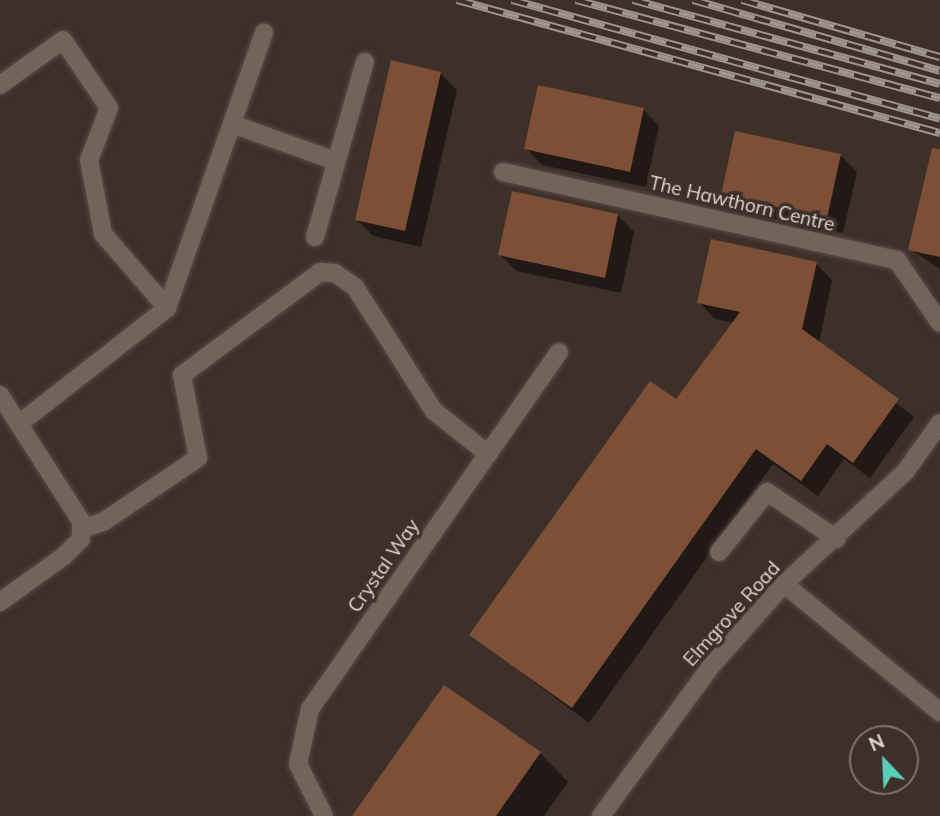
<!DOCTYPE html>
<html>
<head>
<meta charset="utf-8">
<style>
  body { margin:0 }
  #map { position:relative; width:940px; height:816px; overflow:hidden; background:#3d3029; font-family:Mulish,sans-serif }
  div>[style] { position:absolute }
  .shadow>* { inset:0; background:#0007 }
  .building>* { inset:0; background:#7e4f37 }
  .roads { filter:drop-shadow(0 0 2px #594c47) drop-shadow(0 0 2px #594c47) }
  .minor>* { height:18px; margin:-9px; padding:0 9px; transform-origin:9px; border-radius:9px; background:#72635b }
  .rail>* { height:8px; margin-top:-4px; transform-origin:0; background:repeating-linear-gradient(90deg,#3d3029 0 16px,#9f948f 0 32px); box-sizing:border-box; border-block:2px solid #9f948f }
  span { translate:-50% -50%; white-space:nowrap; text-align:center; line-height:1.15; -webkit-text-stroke:7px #3d3029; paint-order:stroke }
  .street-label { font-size:19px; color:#e0d6d2 }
  .north { position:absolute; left:849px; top:725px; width:70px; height:70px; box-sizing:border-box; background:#3d3029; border:2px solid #7e726d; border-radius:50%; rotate:337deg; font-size:19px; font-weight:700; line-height:28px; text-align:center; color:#e0d6d2 }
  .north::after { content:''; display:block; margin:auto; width:24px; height:32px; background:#5bcebb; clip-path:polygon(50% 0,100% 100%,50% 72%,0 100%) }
</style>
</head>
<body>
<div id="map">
  <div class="shadow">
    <i style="clip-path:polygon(440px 73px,457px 90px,421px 247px,373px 236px,357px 220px)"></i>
    <i style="clip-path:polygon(643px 109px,659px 126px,646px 187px,542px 165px,526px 148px)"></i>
    <i style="clip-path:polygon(840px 155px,857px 172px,843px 233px,739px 211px,723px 194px)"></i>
    <i style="clip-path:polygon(940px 175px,940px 269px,910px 249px)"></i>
    <i style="clip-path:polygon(618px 216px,634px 232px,621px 293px,516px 271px,500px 254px)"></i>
    <i style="clip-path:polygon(816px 263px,832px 280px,819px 343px,914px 417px,870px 478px,844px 459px,818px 496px,773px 464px,589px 723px,471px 635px,677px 402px,735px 323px,715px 319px,699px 302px)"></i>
    <i style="clip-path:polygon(540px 753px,568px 782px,544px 816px,354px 816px)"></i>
  </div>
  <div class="building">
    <i style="clip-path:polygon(391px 60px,441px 72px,405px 231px,355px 220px)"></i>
    <i style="clip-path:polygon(538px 85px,644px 108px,630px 172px,524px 149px)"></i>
    <i style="clip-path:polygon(735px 131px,841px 154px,827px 218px,721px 195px)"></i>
    <i style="clip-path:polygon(932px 148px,940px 149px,940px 257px,908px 250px)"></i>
    <i style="clip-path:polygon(512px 191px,618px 214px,605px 278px,498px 255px)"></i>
    <i style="clip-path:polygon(711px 239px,817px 262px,802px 329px,899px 399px,853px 463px,827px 444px,801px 481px,756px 449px,572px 708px,469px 635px,650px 381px,676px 399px,740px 312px,697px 303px)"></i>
    <i style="clip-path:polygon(444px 685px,541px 752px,496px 816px,352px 816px)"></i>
  </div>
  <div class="roads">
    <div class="minor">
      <i style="left:0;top:85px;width:77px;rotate:-35.5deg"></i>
      <i style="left:63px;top:40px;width:82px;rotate:55.9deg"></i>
      <i style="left:109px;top:108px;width:56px;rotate:111deg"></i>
      <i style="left:89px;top:160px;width:75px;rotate:79.3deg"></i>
      <i style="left:103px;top:234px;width:98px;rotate:49.1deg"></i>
      <i style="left:232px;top:124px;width:110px;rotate:19.6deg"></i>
      <i style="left:503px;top:172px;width:404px;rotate:12.6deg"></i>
      <i style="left:897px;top:260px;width:76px;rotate:55.7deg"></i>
      <i style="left:315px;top:237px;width:182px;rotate:-74.1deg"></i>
      <i style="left:167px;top:308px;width:292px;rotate:-70.6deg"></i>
      <i style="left:0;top:395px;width:150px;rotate:57.3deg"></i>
      <i style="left:81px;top:521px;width:18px;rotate:90deg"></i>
      <i style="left:81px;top:539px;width:24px;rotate:135deg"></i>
      <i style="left:64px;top:556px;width:79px;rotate:144.3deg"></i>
      <i style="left:20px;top:423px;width:187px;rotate:-38deg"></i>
      <i style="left:81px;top:529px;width:23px;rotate:-18deg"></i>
      <i style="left:103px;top:522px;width:115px;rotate:-34deg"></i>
      <i style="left:198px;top:458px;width:85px;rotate:-100.9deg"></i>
      <i style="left:182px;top:375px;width:172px;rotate:-36.7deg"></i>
      <i style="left:320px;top:272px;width:15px;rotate:4deg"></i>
      <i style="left:335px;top:273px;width:24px;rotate:35deg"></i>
      <i style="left:355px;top:287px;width:147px;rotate:57.5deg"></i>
      <i style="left:434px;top:411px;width:69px;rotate:38.5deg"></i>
      <i style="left:719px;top:552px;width:77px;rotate:-51.3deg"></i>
      <i style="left:767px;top:492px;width:84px;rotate:33.9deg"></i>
      <i style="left:784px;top:584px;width:202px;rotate:39.4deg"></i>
      <i style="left:324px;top:816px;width:58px;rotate:-116.6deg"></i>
      <i style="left:298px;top:764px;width:56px;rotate:-77.7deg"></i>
      <i style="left:310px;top:709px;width:435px;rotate:-55.1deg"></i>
      <i style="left:601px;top:816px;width:187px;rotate:-53.7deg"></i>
      <i style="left:712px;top:665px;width:108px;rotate:-48.4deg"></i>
      <i style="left:784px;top:584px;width:165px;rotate:-42.8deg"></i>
      <i style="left:905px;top:472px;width:60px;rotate:-54.5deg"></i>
    </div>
  </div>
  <div class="rail">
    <i style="left:457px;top:0;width:501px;rotate:15.4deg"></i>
    <i style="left:512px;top:0;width:444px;rotate:15.5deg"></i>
    <i style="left:576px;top:0;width:377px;rotate:15.1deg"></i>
    <i style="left:633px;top:0;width:318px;rotate:15.3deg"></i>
    <i style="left:693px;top:0;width:257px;rotate:16deg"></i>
    <i style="left:742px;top:0;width:206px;rotate:16.1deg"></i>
  </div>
  <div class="street-label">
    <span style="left:742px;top:204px;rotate:13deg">The Hawthorn Centre</span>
    <span style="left:384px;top:566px;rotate:-55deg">Crystal Way</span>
    <span style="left:732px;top:614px;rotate:-48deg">Elmgrove Road</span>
  </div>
  <div class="north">N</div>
</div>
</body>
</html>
